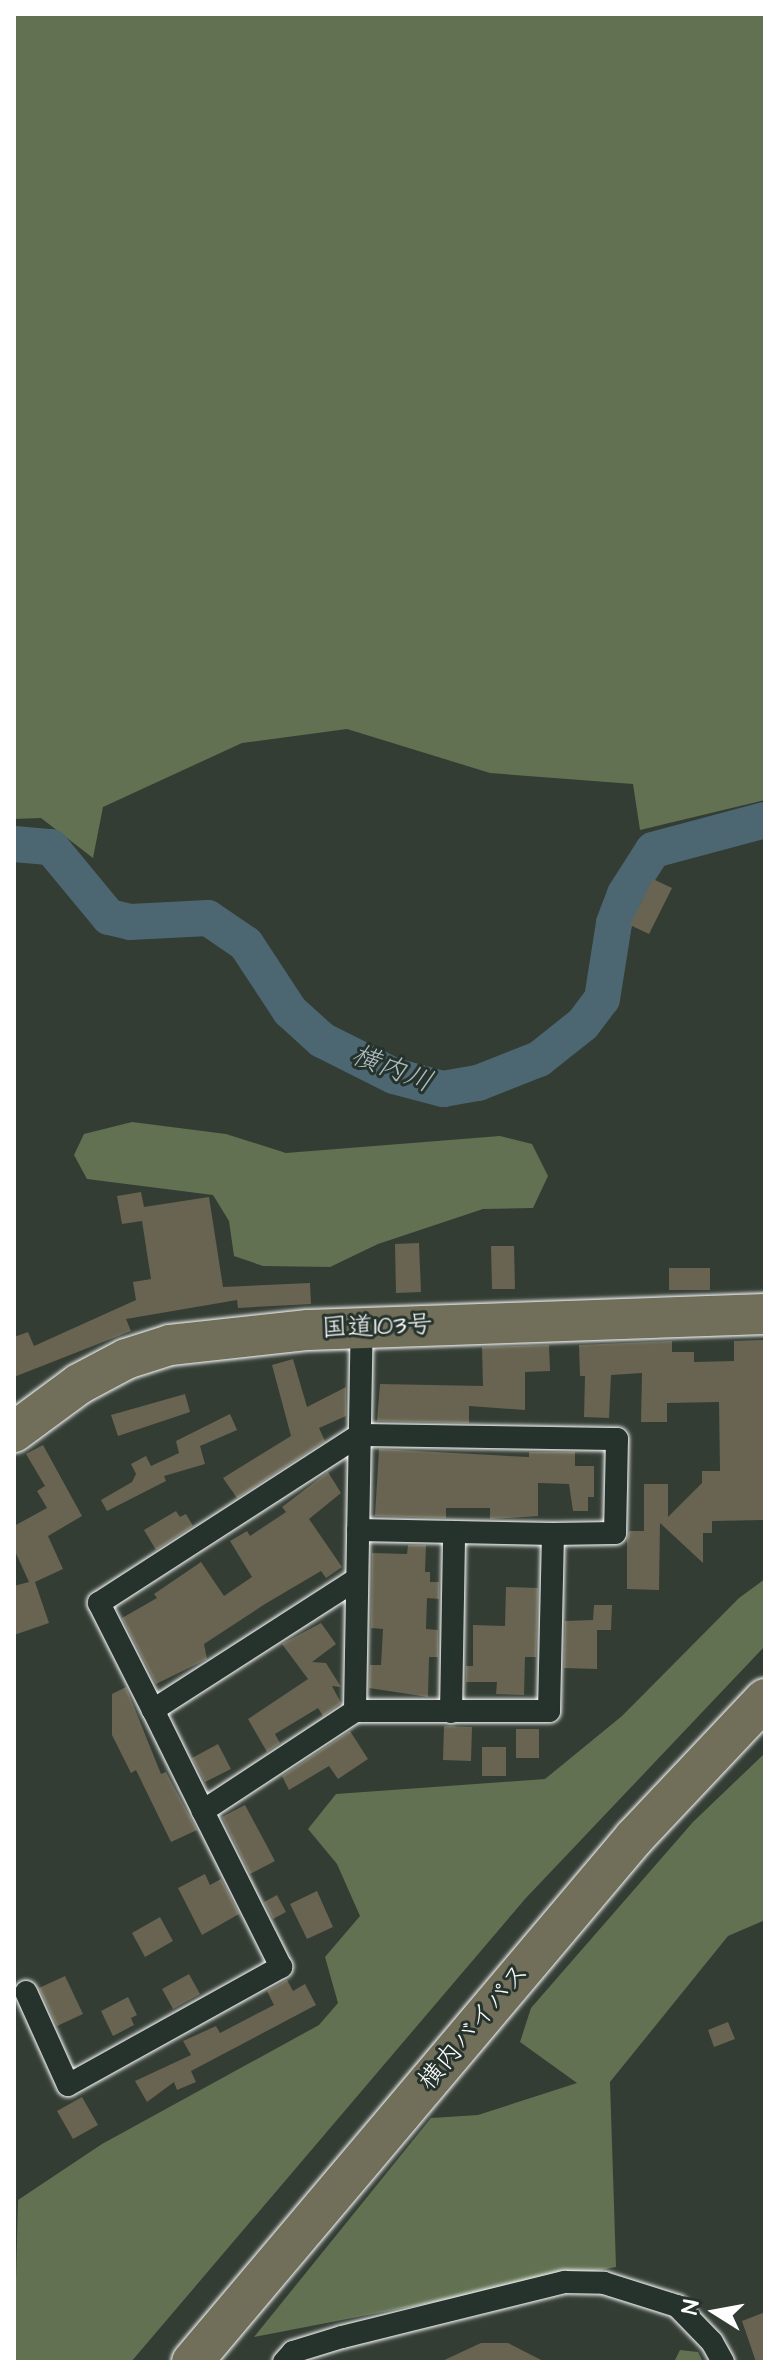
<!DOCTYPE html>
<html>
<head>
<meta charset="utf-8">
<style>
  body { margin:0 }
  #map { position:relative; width:779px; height:2376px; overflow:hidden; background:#333d34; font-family:"Architects Daughter","Klee One",sans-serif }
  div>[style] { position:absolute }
  .green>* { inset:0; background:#617152 }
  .river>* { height:36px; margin:-18px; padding:0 18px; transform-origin:18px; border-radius:18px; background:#4c6771 }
  .building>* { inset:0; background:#686451 }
  .roads { filter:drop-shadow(0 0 2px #fff) drop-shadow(0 0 2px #fff) }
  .street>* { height:22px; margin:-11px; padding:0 11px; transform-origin:11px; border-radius:11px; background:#26332d }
  .highway>* { height:40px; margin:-20px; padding:0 20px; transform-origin:20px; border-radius:20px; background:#716e59 }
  span { translate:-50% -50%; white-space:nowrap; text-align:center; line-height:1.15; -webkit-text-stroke:6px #26332d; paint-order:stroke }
  .street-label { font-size:26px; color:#fff }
  .water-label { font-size:28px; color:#aebbbf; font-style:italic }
  .frame { position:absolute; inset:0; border:16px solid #fff; pointer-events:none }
  .north { position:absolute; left:675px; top:2272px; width:80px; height:80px; -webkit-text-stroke:6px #26332d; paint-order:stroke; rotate:281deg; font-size:22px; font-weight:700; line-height:32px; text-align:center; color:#fff }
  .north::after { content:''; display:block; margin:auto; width:28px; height:36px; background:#fff; clip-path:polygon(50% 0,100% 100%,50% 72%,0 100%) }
</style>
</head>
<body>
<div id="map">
  <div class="green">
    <i style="clip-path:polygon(14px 14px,765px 14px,765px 800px,640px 830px,633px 784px,490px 773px,347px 729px,242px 743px,103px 807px,93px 858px,41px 818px,14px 819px)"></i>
    <i style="clip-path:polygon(132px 1122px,226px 1134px,286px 1153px,500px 1136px,532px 1144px,548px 1176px,533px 1208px,483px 1209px,378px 1244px,330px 1267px,263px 1266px,234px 1256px,229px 1221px,213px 1195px,87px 1179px,74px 1155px,84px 1134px)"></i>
    <i style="clip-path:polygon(765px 1579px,765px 1646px,525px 1899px,131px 2362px,14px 2362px,18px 2200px,102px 2144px,319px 2025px,338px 2003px,325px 1957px,360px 1916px,337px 1864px,308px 1829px,336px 1794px,545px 1779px,622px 1716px,739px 1598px)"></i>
    <i style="clip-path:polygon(765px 1753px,765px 1920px,728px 1936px,610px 2082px,616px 2267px,254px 2337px,431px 2118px,478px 2115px,577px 2083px,520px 2042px,531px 2008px,693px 1822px)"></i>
    <i style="clip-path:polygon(680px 2350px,698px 2352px,703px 2362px,674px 2362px)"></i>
  </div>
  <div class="river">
    <i style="left:14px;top:844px;width:37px;rotate:5deg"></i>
    <i style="left:51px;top:847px;width:91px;rotate:50.4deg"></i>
    <i style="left:109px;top:917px;width:22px;rotate:13deg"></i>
    <i style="left:130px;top:922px;width:78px;rotate:-2.9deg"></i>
    <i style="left:208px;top:918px;width:46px;rotate:34.4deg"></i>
    <i style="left:246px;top:944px;width:80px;rotate:56.7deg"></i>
    <i style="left:290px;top:1011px;width:43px;rotate:42.2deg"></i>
    <i style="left:322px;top:1040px;width:80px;rotate:26.6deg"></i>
    <i style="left:394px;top:1076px;width:51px;rotate:14.9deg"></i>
    <i style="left:443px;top:1089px;width:36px;rotate:-10deg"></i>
    <i style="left:478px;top:1083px;width:66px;rotate:-21.5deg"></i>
    <i style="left:539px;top:1059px;width:56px;rotate:-38.5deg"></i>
    <i style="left:583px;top:1024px;width:31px;rotate:-53deg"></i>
    <i style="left:602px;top:999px;width:77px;rotate:-81deg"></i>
    <i style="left:614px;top:923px;width:31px;rotate:-69deg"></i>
    <i style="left:625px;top:894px;width:52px;rotate:-57.5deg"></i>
    <i style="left:653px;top:850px;width:116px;rotate:-15deg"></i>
  </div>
  <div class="building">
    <i style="clip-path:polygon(653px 879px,672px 888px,649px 934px,630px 925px)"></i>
    <i style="clip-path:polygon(141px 1192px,144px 1207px,209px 1197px,223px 1287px,310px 1283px,311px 1304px,238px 1308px,237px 1300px,126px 1319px,131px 1331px,14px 1377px,14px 1337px,28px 1332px,34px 1346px,136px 1300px,133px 1282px,151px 1279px,142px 1221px,122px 1224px,117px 1196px)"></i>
    <i style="clip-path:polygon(419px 1243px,421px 1292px,396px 1293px,395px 1244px)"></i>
    <i style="clip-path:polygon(491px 1246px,514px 1246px,515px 1289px,492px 1289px)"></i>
    <i style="clip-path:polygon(669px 1268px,710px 1268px,710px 1290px,669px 1290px)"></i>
    <i style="clip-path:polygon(765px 1340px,765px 1520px,712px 1521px,712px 1533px,703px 1533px,703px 1563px,660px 1523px,659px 1590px,627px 1589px,627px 1540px,629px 1531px,644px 1531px,644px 1484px,668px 1484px,668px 1517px,702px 1483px,702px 1471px,720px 1471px,719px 1402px,667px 1403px,667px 1422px,641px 1422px,642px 1373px,611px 1375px,609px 1418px,584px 1417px,585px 1376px,580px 1376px,579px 1345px,672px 1341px,672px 1352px,694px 1352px,694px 1362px,734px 1361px,734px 1341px)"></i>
    <i style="clip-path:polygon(549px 1345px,550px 1371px,525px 1372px,525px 1410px,469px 1406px,469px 1423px,377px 1421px,380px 1384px,483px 1386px,482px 1347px)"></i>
    <i style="clip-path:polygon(293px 1359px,307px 1407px,346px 1387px,346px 1416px,319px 1428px,325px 1441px,237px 1498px,223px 1478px,291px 1436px,272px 1365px)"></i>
    <i style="clip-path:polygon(185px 1394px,190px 1412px,118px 1436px,111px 1415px)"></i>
    <i style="clip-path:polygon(230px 1414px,237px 1430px,200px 1446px,205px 1464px,164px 1476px,166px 1481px,107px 1511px,101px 1500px,132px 1482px,136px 1474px,131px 1464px,146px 1456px,151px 1466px,179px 1453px,176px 1441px)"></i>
    <i style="clip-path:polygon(43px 1445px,82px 1516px,48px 1536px,63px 1569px,35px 1582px,49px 1623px,14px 1635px,14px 1586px,29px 1582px,14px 1549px,14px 1526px,47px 1508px,37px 1491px,45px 1486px,26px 1454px)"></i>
    <i style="clip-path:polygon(379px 1449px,529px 1457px,529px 1452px,575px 1452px,575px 1466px,594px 1466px,594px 1497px,588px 1497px,588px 1511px,573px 1511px,569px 1484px,538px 1483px,538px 1516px,490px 1519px,490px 1508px,446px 1508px,446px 1518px,375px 1516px)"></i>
    <i style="clip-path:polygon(328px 1472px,341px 1493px,309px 1519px,342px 1567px,326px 1578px,321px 1571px,265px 1604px,204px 1644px,207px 1659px,156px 1684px,122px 1618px,157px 1598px,154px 1594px,201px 1562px,224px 1596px,252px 1577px,230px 1541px,247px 1531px,250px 1536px,286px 1512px,282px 1507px)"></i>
    <i style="clip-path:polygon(176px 1511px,180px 1517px,186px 1514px,193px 1526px,156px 1550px,144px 1530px)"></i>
    <i style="clip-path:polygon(408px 1545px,426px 1545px,425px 1572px,430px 1572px,430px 1582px,439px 1582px,439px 1599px,427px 1598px,426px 1629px,438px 1630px,438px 1657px,429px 1657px,428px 1697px,369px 1688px,370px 1665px,381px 1665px,383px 1629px,371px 1628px,372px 1553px,407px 1554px)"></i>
    <i style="clip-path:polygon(506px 1587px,538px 1588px,536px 1657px,525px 1657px,524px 1695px,496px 1694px,497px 1682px,466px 1682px,466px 1666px,473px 1666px,473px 1625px,505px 1626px)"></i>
    <i style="clip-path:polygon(594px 1605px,612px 1605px,611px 1630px,597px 1630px,597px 1669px,564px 1668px,565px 1621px,593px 1620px)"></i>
    <i style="clip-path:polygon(321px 1623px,336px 1644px,312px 1662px,326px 1663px,341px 1687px,332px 1686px,341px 1703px,323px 1716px,318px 1708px,275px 1734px,280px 1743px,267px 1752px,248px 1719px,308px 1679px,282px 1644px)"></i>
    <i style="clip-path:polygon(126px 1687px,161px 1774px,166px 1772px,197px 1830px,171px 1842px,136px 1770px,131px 1773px,112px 1735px,112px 1694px)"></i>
    <i style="clip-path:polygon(444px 1726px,472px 1727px,471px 1761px,443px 1760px)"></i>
    <i style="clip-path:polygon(516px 1729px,539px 1729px,539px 1758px,516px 1758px)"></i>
    <i style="clip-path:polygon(350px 1731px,368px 1759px,338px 1779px,329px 1766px,289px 1790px,282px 1776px)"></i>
    <i style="clip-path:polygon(218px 1744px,231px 1769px,205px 1782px,192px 1758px)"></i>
    <i style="clip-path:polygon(482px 1747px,506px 1747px,506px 1776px,482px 1776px)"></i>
    <i style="clip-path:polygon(245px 1805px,275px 1861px,250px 1874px,222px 1817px)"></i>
    <i style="clip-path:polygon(205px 1874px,210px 1885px,221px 1879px,239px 1914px,202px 1935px,178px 1888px)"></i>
    <i style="clip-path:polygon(317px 1891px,333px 1927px,307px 1939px,290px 1904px)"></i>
    <i style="clip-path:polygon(277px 1895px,286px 1912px,273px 1919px,264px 1902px)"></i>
    <i style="clip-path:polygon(160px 1917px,173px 1941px,145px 1957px,132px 1933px)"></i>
    <i style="clip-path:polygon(189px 1974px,200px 1994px,173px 2009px,162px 1989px)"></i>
    <i style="clip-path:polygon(65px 1976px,83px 2014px,57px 2026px,39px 1988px)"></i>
    <i style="clip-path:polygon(287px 1980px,293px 1991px,305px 1984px,316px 2005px,191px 2071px,196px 2082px,177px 2090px,174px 2082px,147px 2102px,135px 2081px,191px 2055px,183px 2041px,216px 2026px,220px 2033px,274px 2005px,267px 1991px)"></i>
    <i style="clip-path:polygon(128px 1997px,137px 2015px,131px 2018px,134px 2025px,113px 2036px,101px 2011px)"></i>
    <i style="clip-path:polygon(728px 2022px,735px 2039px,714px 2047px,708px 2030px)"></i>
    <i style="clip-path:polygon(82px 2097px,98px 2125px,73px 2139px,57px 2111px)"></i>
    <i style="clip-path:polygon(765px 2312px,765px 2362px,756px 2362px,742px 2321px)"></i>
    <i style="clip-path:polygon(481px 2343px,508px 2343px,545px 2362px,440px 2362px)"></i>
  </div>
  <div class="roads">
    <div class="street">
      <i style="left:358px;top:1530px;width:195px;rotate:1.2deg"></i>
      <i style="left:153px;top:1710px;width:242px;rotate:-32.7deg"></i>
      <i style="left:355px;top:1711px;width:383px;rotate:-89deg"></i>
      <i style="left:451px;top:1712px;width:180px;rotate:-89deg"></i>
      <i style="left:26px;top:1992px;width:102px;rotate:65.7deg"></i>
      <i style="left:68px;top:2085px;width:244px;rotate:-29deg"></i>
      <i style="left:281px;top:1967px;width:174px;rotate:-116.6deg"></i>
      <i style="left:203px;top:1811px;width:113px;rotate:-116.3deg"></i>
      <i style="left:153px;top:1710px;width:120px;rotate:-116.8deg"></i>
      <i style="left:99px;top:1603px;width:310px;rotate:-32.8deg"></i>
      <i style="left:360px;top:1435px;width:257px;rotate:0.9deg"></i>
      <i style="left:617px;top:1439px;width:94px;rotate:91.2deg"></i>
      <i style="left:615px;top:1533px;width:62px;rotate:179.1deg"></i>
      <i style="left:553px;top:1534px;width:177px;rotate:91.3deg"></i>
      <i style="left:549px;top:1711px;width:194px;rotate:180deg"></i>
      <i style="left:355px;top:1711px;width:182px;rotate:146.7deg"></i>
      <i style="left:284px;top:2362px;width:13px;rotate:-48deg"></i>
      <i style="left:293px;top:2352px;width:51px;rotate:-17deg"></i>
      <i style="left:342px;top:2337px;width:230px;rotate:-13.9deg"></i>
      <i style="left:565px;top:2282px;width:39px;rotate:1deg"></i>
      <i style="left:604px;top:2283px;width:77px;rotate:17.5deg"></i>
      <i style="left:677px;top:2306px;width:50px;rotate:45.8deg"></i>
      <i style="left:712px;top:2342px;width:23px;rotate:61deg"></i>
    </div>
    <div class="highway">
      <i style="left:14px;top:1432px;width:81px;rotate:-36.4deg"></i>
      <i style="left:79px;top:1384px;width:53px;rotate:-28deg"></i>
      <i style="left:126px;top:1359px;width:46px;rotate:-17.7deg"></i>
      <i style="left:170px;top:1345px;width:139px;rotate:-6.2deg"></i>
      <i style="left:308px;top:1330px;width:457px;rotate:-2deg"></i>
      <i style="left:192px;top:2362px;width:686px;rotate:-49.85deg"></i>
      <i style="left:634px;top:1838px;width:191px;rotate:-46.7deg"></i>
    </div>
  </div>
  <div class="street-label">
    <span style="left:377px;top:1327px;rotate:-2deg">国道103号</span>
    <span style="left:474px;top:2027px;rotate:-50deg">横内バイパス</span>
  </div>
  <div class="water-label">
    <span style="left:392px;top:1069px;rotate:21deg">横内川</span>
  </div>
  <div class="frame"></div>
  <div class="north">N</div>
</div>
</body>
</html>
